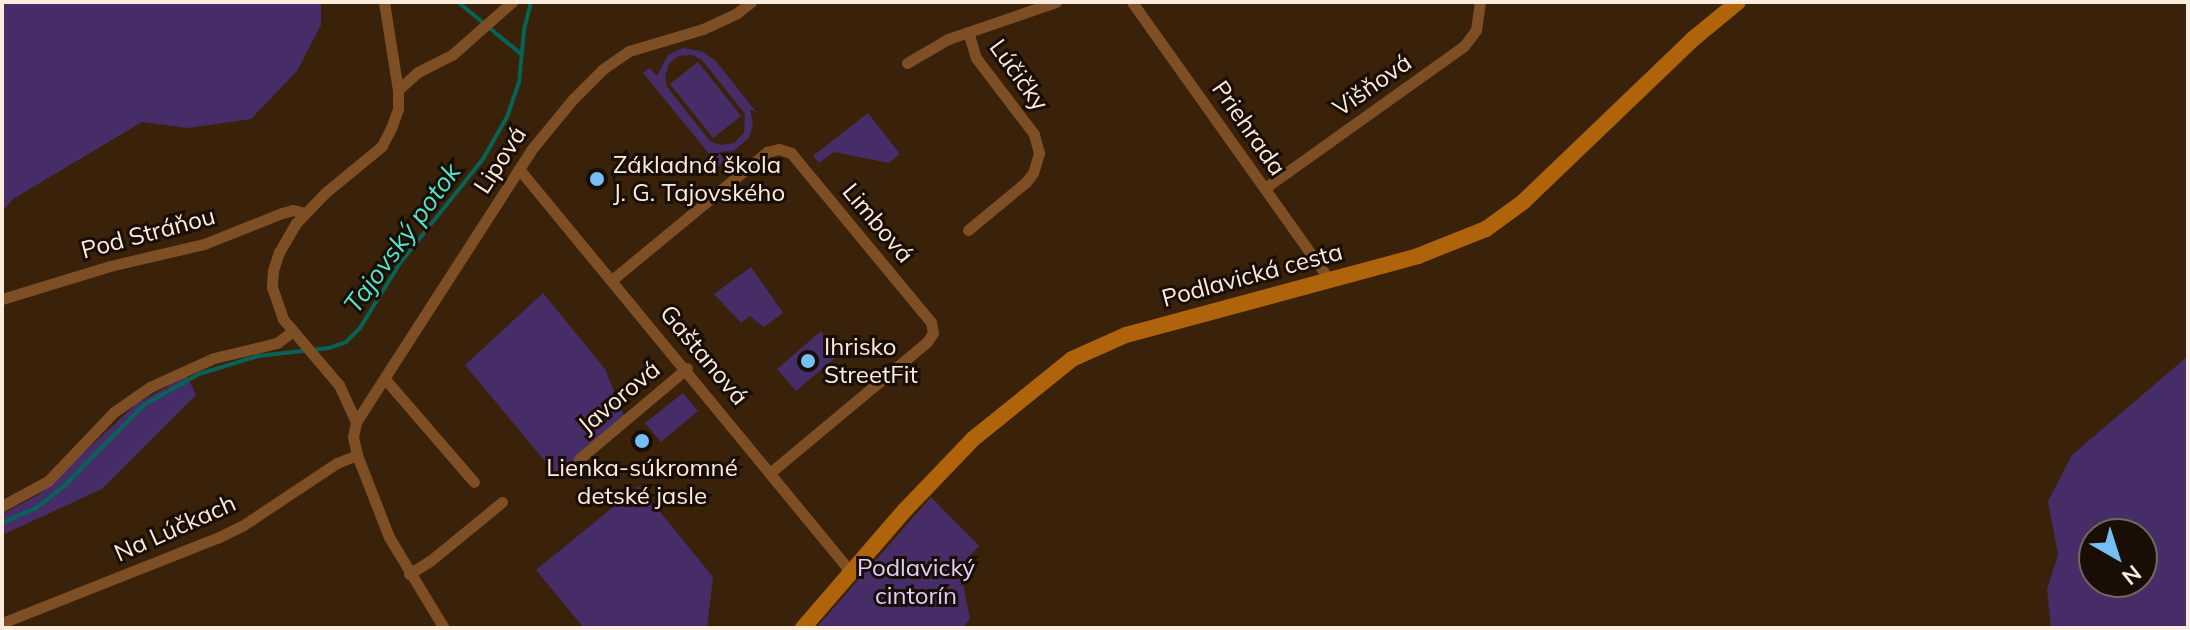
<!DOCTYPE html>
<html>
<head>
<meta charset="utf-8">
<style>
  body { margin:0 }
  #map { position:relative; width:2190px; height:630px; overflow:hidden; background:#3a210a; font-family:Mulish,sans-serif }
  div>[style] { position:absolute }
  .green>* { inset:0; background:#462d68 }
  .stream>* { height:4px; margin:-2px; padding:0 2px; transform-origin:2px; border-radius:2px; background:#066357 }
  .street>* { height:11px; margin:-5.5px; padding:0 5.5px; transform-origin:5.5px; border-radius:5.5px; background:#7e4f24 }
  .secondary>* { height:16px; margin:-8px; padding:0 8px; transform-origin:8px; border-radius:8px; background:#af630b }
  .dots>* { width:22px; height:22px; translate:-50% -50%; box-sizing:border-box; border:4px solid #190e05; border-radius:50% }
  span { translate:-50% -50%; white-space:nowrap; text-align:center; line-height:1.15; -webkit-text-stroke:6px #190e05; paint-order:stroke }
  .street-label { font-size:24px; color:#fcecde }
  .poi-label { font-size:24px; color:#fcecde }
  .left { translate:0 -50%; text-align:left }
  .park-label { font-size:24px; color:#dfcffd }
  .water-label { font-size:26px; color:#51e6cf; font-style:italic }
  .frame { position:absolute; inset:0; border:4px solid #fcecde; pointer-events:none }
  .north { position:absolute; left:2078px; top:518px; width:80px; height:80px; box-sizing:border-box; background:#190e05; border:2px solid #74675c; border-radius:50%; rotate:141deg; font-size:22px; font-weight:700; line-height:32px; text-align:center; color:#fcecde }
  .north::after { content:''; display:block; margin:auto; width:28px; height:36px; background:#74c0f6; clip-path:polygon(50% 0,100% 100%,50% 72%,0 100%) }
</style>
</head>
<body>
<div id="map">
  <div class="green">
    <i style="clip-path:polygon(2px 2px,321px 2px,321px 25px,297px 71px,251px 119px,188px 128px,142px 122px,13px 199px,2px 212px)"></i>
    <i style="clip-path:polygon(evenodd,683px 48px,701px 51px,715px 60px,757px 113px,750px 109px,753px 123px,749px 138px,733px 151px,719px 152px,725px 161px,719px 166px,643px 73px,650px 68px,657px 76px,668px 55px,683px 48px,692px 55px,702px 60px,745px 114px,744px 133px,734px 143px,720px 145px,710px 141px,667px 87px,665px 76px,669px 64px,678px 56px,692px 55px)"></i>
    <i style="clip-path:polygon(698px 62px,741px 116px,713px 138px,670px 84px)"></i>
    <i style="clip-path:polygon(868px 113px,900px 154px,889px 163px,834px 152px,819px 163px,813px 156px)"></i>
    <i style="clip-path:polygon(751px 267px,783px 313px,764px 327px,750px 316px,741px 323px,714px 294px)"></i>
    <i style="clip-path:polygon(543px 293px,605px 369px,626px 421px,559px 478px,465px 365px)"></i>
    <i style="clip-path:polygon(821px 331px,840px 354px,796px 391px,777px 369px)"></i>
    <i style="clip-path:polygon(evenodd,2188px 356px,2188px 628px,2051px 628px,2047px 589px,2058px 555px,2048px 501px,2072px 455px,2188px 356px,2094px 534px,2142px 534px,2142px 582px,2094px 582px,2094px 534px)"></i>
    <i style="clip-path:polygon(187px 376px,196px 395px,102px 489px,2px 535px,2px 514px,38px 495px,136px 404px)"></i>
    <i style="clip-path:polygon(683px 393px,698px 411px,661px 442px,645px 423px)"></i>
    <i style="clip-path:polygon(639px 486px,713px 577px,707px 628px,584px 628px,536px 570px)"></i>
    <i style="clip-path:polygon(931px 497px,979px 546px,965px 561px,962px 578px,970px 619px,962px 628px,816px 628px)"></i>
  </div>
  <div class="stream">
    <i style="left:458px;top:2px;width:82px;rotate:39.5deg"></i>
    <i style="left:2px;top:523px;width:37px;rotate:-24deg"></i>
    <i style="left:36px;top:508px;width:36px;rotate:-38deg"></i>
    <i style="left:64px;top:486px;width:114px;rotate:-45.4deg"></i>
    <i style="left:144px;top:405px;width:63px;rotate:-29.4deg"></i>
    <i style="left:199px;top:374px;width:62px;rotate:-17deg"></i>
    <i style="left:258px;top:356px;width:71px;rotate:-6.4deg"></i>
    <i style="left:329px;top:348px;width:18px;rotate:-19deg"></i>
    <i style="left:346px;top:342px;width:20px;rotate:-45deg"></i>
    <i style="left:360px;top:328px;width:76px;rotate:-58.4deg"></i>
    <i style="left:400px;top:263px;width:133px;rotate:-51.4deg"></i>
    <i style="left:483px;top:159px;width:48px;rotate:-60.3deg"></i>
    <i style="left:507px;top:117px;width:36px;rotate:-71deg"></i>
    <i style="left:519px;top:83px;width:53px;rotate:-84.6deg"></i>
    <i style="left:524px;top:30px;width:29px;rotate:-76deg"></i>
  </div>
  <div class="street">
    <i style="left:384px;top:2px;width:89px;rotate:81deg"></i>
    <i style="left:398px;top:90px;width:19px;rotate:90deg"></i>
    <i style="left:398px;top:109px;width:20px;rotate:110deg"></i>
    <i style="left:391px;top:128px;width:20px;rotate:117deg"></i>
    <i style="left:382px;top:146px;width:74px;rotate:140.5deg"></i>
    <i style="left:325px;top:193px;width:42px;rotate:134deg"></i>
    <i style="left:296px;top:223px;width:34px;rotate:120deg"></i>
    <i style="left:279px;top:252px;width:20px;rotate:108deg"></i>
    <i style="left:273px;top:271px;width:16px;rotate:94deg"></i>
    <i style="left:272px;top:287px;width:34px;rotate:71deg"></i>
    <i style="left:283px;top:319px;width:87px;rotate:49.7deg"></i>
    <i style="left:339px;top:385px;width:41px;rotate:65.3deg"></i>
    <i style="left:356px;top:422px;width:15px;rotate:101deg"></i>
    <i style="left:353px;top:437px;width:18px;rotate:77deg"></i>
    <i style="left:357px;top:455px;width:88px;rotate:68.7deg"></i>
    <i style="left:389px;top:537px;width:106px;rotate:58.9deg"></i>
    <i style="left:1132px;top:2px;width:340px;rotate:54.6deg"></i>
    <i style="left:907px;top:63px;width:48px;rotate:-30.3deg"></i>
    <i style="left:948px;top:39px;width:114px;rotate:-18.9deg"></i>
    <i style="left:398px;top:90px;width:27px;rotate:-42deg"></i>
    <i style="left:418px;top:72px;width:39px;rotate:-27deg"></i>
    <i style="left:453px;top:54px;width:79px;rotate:-41.4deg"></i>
    <i style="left:519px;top:169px;width:521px;rotate:50.53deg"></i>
    <i style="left:1265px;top:188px;width:244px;rotate:-35.5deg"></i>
    <i style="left:1464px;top:46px;width:20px;rotate:-53deg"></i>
    <i style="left:1476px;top:30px;width:28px;rotate:-82deg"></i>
    <i style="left:968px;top:230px;width:75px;rotate:-39.6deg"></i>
    <i style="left:1026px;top:182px;width:11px;rotate:-52deg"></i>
    <i style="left:1033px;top:173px;width:21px;rotate:-73deg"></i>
    <i style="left:1039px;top:153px;width:20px;rotate:-105deg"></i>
    <i style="left:1034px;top:134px;width:96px;rotate:-127.3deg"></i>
    <i style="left:976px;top:58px;width:27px;rotate:-107deg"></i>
    <i style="left:613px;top:279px;width:200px;rotate:-39.5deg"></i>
    <i style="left:767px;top:152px;width:12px;rotate:-14deg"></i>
    <i style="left:779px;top:149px;width:13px;rotate:18deg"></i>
    <i style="left:791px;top:153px;width:219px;rotate:50.4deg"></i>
    <i style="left:931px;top:322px;width:11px;rotate:80deg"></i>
    <i style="left:933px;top:333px;width:11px;rotate:124deg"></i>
    <i style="left:927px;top:342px;width:203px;rotate:140.2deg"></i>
    <i style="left:2px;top:299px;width:113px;rotate:-17deg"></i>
    <i style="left:110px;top:266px;width:97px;rotate:-13.2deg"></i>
    <i style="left:204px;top:244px;width:84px;rotate:-21.7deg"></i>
    <i style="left:282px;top:213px;width:11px;rotate:-15deg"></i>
    <i style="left:293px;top:210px;width:12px;rotate:14deg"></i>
    <i style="left:385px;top:379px;width:136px;rotate:49.2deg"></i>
    <i style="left:356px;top:422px;width:323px;rotate:-57.2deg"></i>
    <i style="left:531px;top:150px;width:66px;rotate:-50.5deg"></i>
    <i style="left:573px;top:99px;width:42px;rotate:-45deg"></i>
    <i style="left:603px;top:69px;width:32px;rotate:-35deg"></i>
    <i style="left:629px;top:51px;width:77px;rotate:-16.6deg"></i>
    <i style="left:703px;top:29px;width:38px;rotate:-25deg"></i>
    <i style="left:737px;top:13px;width:18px;rotate:-38deg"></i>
    <i style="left:579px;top:459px;width:141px;rotate:-40.1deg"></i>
    <i style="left:2px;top:506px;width:52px;rotate:-28.5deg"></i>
    <i style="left:48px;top:481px;width:95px;rotate:-46.3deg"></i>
    <i style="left:114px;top:412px;width:44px;rotate:-34.8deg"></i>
    <i style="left:150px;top:387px;width:70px;rotate:-24.4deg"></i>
    <i style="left:214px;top:358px;width:65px;rotate:-13.4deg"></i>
    <i style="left:277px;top:343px;width:20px;rotate:-37deg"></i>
    <i style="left:409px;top:574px;width:25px;rotate:-32deg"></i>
    <i style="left:430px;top:561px;width:93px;rotate:-39.3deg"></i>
    <i style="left:2px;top:623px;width:231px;rotate:-21.6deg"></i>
    <i style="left:217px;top:538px;width:28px;rotate:-26deg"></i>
    <i style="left:242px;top:526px;width:114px;rotate:-33.6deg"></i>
    <i style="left:337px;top:463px;width:22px;rotate:-22deg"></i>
  </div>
  <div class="secondary">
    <i style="left:803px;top:628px;width:156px;rotate:-49.2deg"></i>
    <i style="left:905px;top:510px;width:98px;rotate:-46.2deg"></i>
    <i style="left:973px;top:439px;width:127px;rotate:-38.9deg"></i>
    <i style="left:1072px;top:359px;width:59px;rotate:-24deg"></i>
    <i style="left:1126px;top:335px;width:302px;rotate:-15.1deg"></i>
    <i style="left:1418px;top:256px;width:73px;rotate:-21.7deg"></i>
    <i style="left:1486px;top:229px;width:46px;rotate:-36.1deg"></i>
    <i style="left:1523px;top:202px;width:236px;rotate:-43.8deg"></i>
    <i style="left:1693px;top:39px;width:58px;rotate:-39.4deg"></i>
  </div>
  <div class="dots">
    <i style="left:597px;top:179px;background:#74c0f6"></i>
    <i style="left:808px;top:361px;background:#74c0f6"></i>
    <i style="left:642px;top:441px;background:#74c0f6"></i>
  </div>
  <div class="street-label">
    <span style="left:1019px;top:75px;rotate:54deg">Lúčičky</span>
    <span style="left:1372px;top:85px;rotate:-35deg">Višňová</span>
    <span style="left:1249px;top:128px;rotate:55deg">Priehrada</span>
    <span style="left:500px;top:160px;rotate:-57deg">Lipová</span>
    <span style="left:878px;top:223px;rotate:50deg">Limbová</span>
    <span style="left:148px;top:233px;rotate:-15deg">Pod Stráňou</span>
    <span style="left:1252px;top:275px;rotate:-15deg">Podlavická cesta</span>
    <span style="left:704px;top:355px;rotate:50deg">Gaštanová</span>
    <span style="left:619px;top:397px;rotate:-40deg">Javorová</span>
    <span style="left:175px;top:528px;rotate:-24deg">Na Lúčkach</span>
  </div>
  <div class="poi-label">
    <span class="left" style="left:613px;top:179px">Základná škola<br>J. G. Tajovského</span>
    <span class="left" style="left:824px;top:361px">Ihrisko<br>StreetFit</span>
    <span style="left:642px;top:482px">Lienka-súkromné<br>detské jasle</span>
  </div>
  <div class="park-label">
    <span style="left:916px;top:582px">Podlavický<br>cintorín</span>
  </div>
  <div class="water-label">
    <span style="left:402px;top:238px;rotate:-54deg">Tajovský potok</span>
  </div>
  <div class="frame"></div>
  <div class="north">N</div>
</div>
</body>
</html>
